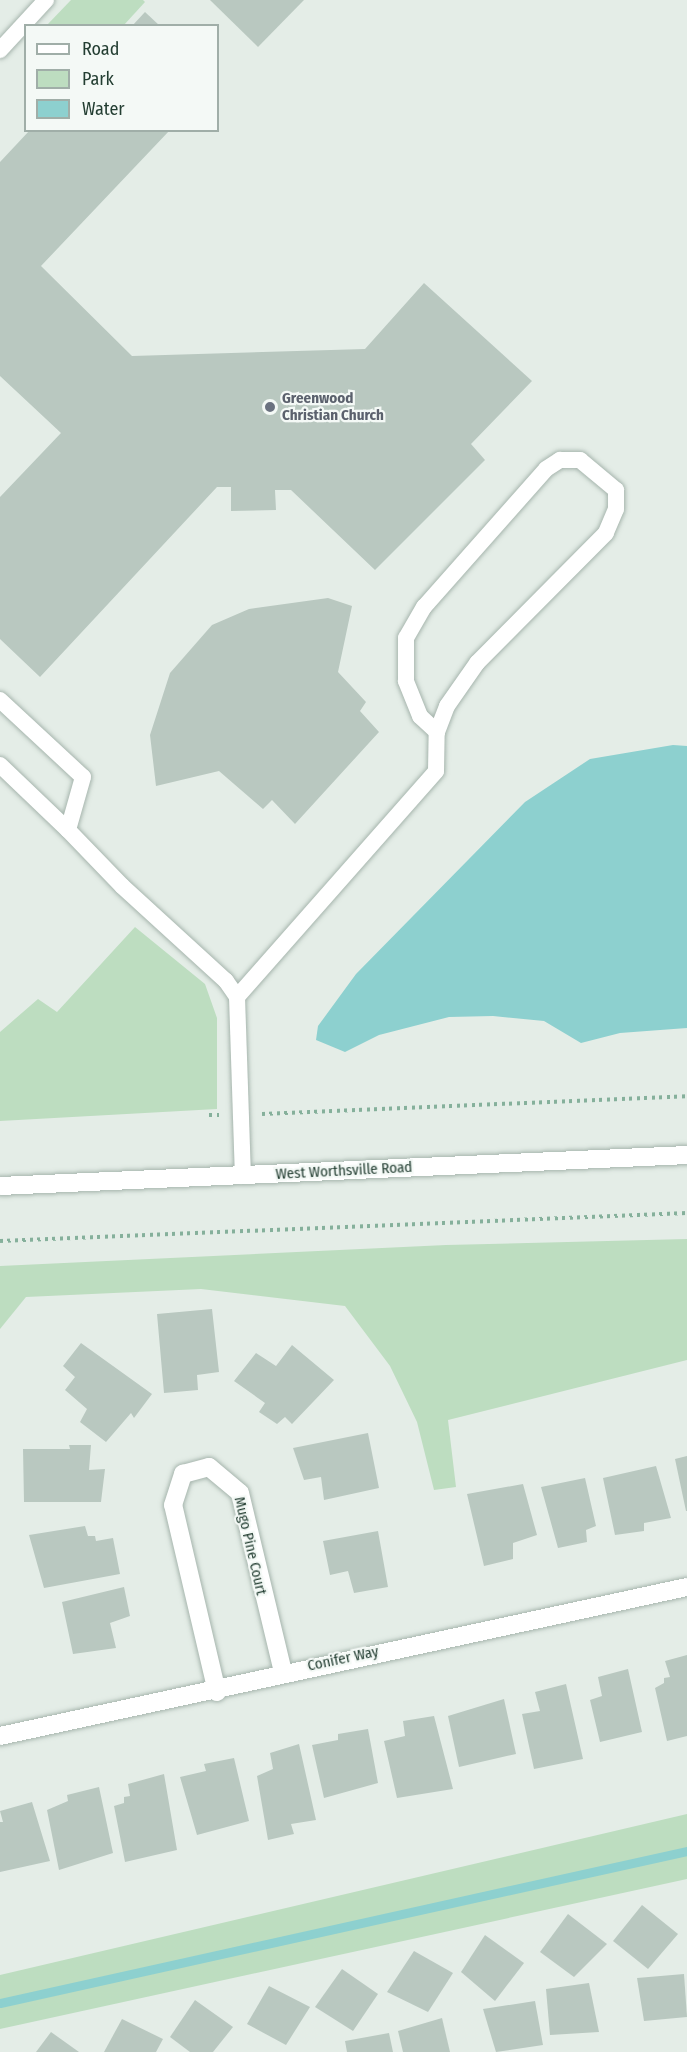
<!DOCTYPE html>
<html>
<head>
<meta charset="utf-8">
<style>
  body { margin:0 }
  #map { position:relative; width:687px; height:2052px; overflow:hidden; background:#e4ede7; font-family:"Fira Sans Condensed",sans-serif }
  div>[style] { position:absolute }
  .green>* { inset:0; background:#bdddc0 }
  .water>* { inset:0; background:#8dd0cf }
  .stream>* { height:9px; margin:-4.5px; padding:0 4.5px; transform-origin:4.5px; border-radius:4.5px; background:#8dd0cf }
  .building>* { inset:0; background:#b9c8c0 }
  .path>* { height:4px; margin-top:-2px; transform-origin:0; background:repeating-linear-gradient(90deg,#85b09b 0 3px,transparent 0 7.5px) }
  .roads { filter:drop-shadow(0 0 2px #a6b5ad) drop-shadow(0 0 2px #a6b5ad) }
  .service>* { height:16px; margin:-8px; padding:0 8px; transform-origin:8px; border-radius:8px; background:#fff }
  .minor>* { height:18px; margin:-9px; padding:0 9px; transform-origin:9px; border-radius:9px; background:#fff }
  .secondary>* { height:18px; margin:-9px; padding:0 9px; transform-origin:9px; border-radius:9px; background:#fff }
  .dots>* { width:16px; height:16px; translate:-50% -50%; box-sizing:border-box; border:3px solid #f4f9f6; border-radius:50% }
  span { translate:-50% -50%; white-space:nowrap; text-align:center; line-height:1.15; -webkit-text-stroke:4.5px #f4f9f6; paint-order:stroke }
  .worship-label { font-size:15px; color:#5b616d; font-weight:700 }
  .left { translate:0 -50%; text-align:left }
  .street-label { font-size:15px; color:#233e32 }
  .legend { position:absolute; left:24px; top:24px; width:195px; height:108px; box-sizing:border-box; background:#f4f9f6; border:2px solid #a0aea8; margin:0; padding:8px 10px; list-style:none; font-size:18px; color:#233e32 }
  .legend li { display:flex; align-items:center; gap:12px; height:30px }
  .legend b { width:30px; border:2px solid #a0aea8 }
</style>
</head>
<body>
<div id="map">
  <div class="green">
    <i style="clip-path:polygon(71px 0,143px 0,145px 2px,124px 25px,47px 25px)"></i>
    <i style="clip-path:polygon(135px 927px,205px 984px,217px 1018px,217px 1109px,0 1121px,0 1032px,38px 999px,57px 1012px)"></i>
    <i style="clip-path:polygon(687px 1239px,687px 1360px,448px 1420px,456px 1487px,434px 1490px,417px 1422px,390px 1366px,345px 1306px,201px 1289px,26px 1297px,0 1329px,0 1266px,446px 1245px)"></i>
    <i style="clip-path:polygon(687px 1814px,687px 1879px,0 2029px,0 1975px)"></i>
  </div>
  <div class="water">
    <i style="clip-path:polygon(673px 745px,687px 746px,687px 1028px,620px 1033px,581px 1043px,544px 1021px,493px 1016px,449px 1017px,379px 1035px,345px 1052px,316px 1040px,318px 1026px,356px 974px,525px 802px,590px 759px)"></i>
  </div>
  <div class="stream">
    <i style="left:0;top:2003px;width:704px;rotate:-12.48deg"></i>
  </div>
  <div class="building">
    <i style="clip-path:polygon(210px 0,304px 0,258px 47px)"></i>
    <i style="clip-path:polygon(145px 12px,160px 26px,132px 26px)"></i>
    <i style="clip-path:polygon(30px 130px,170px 130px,41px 266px,132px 356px,365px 349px,424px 283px,532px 381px,471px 444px,485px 460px,375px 570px,291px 490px,275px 490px,276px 510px,231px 511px,231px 487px,217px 487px,40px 677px,0 639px,0 497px,61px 433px,0 376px,0 162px)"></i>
    <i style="clip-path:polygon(328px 598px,352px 606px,338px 672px,366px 702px,360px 711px,379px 732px,295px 824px,272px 800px,263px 809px,219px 771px,156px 786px,150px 735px,170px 673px,212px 625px,249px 609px)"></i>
    <i style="clip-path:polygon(212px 1309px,219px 1372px,197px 1375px,198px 1390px,164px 1393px,157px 1314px)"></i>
    <i style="clip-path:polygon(81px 1343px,152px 1394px,134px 1418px,131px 1413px,106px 1442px,80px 1422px,87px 1409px,65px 1390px,75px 1377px,63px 1366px)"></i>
    <i style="clip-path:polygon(292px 1345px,334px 1380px,292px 1424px,285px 1417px,277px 1424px,259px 1412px,265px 1403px,234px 1381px,256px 1353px,276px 1366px)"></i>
    <i style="clip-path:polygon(368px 1433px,379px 1488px,324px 1500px,321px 1477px,304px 1480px,293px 1448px)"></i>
    <i style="clip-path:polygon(69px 1445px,91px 1445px,89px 1470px,105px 1469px,101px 1502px,24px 1502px,23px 1449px,70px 1449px)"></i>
    <i style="clip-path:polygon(687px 1456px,687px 1511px,686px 1511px,675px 1459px)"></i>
    <i style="clip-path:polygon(656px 1466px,671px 1518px,644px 1523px,644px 1531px,615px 1535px,603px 1478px)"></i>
    <i style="clip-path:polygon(585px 1478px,596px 1526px,586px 1530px,587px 1542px,558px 1548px,541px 1487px)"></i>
    <i style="clip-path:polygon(523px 1484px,537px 1535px,513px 1543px,513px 1559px,484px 1566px,467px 1494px)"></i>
    <i style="clip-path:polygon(85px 1526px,88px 1536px,95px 1536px,96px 1541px,113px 1538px,120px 1574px,44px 1588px,29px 1535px)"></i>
    <i style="clip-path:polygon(378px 1531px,388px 1587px,354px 1593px,348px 1571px,330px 1575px,323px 1541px)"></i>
    <i style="clip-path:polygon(124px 1587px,130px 1616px,110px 1623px,116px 1648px,73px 1654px,62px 1602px)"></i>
    <i style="clip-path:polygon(687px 1655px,687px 1736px,667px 1741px,655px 1688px,664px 1683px,664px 1678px,670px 1677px,665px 1661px)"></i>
    <i style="clip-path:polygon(628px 1669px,642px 1732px,600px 1742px,590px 1700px,602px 1696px,598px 1677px)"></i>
    <i style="clip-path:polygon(566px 1684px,583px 1759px,534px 1769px,522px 1714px,540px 1711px,535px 1692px)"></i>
    <i style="clip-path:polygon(504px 1699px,516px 1754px,459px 1767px,448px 1716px)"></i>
    <i style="clip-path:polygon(434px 1716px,453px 1789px,397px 1798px,384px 1741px,405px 1736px,403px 1721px)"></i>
    <i style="clip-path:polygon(368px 1729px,378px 1783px,324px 1798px,312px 1745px,338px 1740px,338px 1734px)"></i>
    <i style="clip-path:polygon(299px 1744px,316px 1820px,291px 1824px,294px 1834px,268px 1840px,257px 1776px,273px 1769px,270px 1753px)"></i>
    <i style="clip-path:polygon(234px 1758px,249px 1821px,197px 1835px,180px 1777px,206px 1771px,204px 1764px)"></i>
    <i style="clip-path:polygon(164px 1774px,177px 1850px,125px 1862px,114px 1806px,124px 1803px,124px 1797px,130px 1796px,128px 1784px)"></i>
    <i style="clip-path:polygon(99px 1787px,113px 1853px,59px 1870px,47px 1810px,68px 1801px,67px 1795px)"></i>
    <i style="clip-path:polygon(32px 1802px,50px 1861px,0 1872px,0 1822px,3px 1822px,0 1811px)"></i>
    <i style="clip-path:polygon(642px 1905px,678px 1934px,648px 1969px,613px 1941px)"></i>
    <i style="clip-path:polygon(568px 1914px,607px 1944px,574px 1977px,540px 1952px)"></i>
    <i style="clip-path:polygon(485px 1935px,524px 1963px,495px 2001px,461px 1972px)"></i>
    <i style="clip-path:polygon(414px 1951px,453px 1973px,428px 2012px,387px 1992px)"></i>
    <i style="clip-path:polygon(342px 1969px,378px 1994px,353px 2031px,315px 2007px)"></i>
    <i style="clip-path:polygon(684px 1974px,687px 2017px,644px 2021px,637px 1978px)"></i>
    <i style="clip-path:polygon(589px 1983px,599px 2032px,550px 2035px,546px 1989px)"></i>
    <i style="clip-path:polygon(269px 1986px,310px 2007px,286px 2045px,247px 2024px)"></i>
    <i style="clip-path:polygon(195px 2000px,233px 2027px,213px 2052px,190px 2052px,170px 2037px)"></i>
    <i style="clip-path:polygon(535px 2001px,543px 2045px,496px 2052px,483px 2009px)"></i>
    <i style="clip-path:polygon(442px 2018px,450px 2052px,403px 2052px,398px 2031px)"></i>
    <i style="clip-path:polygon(122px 2019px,163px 2039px,156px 2052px,104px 2052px)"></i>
    <i style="clip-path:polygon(51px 2032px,79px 2052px,36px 2052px)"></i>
    <i style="clip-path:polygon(389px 2033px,393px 2052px,347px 2052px,345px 2041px)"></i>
  </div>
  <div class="path">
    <i style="left:262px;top:1114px;width:425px;rotate:-2.4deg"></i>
    <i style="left:209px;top:1115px;width:10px"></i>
    <i style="left:0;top:1241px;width:688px;rotate:-2.33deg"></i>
  </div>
  <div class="roads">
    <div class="service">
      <i style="left:0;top:50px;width:68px;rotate:-47.4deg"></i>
      <i style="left:560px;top:460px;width:20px"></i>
      <i style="left:580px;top:460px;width:47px;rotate:39.8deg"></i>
      <i style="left:616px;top:490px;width:19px;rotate:90deg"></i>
      <i style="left:616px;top:509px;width:26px;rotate:113deg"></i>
      <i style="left:606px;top:533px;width:183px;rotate:134.8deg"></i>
      <i style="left:477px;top:663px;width:52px;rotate:124.9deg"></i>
      <i style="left:447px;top:706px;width:28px;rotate:111deg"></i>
      <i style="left:437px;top:732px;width:23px;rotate:-137deg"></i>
      <i style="left:420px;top:716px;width:38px;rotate:-112deg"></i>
      <i style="left:406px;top:681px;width:43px;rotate:-90deg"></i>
      <i style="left:406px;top:638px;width:36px;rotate:-60deg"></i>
      <i style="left:424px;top:607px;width:184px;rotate:-48.5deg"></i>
      <i style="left:546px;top:469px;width:17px;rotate:-33deg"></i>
      <i style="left:0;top:700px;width:113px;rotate:42.9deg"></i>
      <i style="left:83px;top:777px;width:55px;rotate:105.8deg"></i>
      <i style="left:68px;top:830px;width:78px;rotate:46deg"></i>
      <i style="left:122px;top:886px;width:141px;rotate:42.4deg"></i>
      <i style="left:226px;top:981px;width:19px;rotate:55deg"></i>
      <i style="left:237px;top:997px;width:179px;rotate:88.1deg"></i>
      <i style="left:0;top:765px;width:94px;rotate:43.7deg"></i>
      <i style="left:237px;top:997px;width:301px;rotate:-48.6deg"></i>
      <i style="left:436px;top:771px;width:39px;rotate:-89deg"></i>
    </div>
    <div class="minor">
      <i style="left:217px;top:1692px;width:192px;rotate:-103.2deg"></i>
      <i style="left:173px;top:1505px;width:33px;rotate:-72deg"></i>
      <i style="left:183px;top:1474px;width:27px;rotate:-15deg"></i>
      <i style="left:209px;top:1467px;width:40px;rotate:40deg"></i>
      <i style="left:240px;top:1493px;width:184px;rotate:76.5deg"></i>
      <i style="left:0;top:1736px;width:703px;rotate:-12.24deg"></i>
    </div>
    <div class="secondary">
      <i style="left:0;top:1186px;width:688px;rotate:-2.58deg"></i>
    </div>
  </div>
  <div class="dots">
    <i style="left:270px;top:407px;background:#6b7280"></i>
  </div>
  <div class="worship-label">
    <span class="left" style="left:282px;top:407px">Greenwood<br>Christian Church</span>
  </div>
  <div class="street-label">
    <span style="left:344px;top:1171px;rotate:-3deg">West Worthsville Road</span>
    <span style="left:250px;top:1546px;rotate:77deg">Mugo Pine Court</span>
    <span style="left:343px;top:1659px;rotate:-12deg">Conifer Way</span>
  </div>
  <ul class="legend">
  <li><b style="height:8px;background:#fff"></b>Road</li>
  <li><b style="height:16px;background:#bdddc0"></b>Park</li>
  <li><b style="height:16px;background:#8dd0cf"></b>Water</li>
  </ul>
</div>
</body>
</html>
